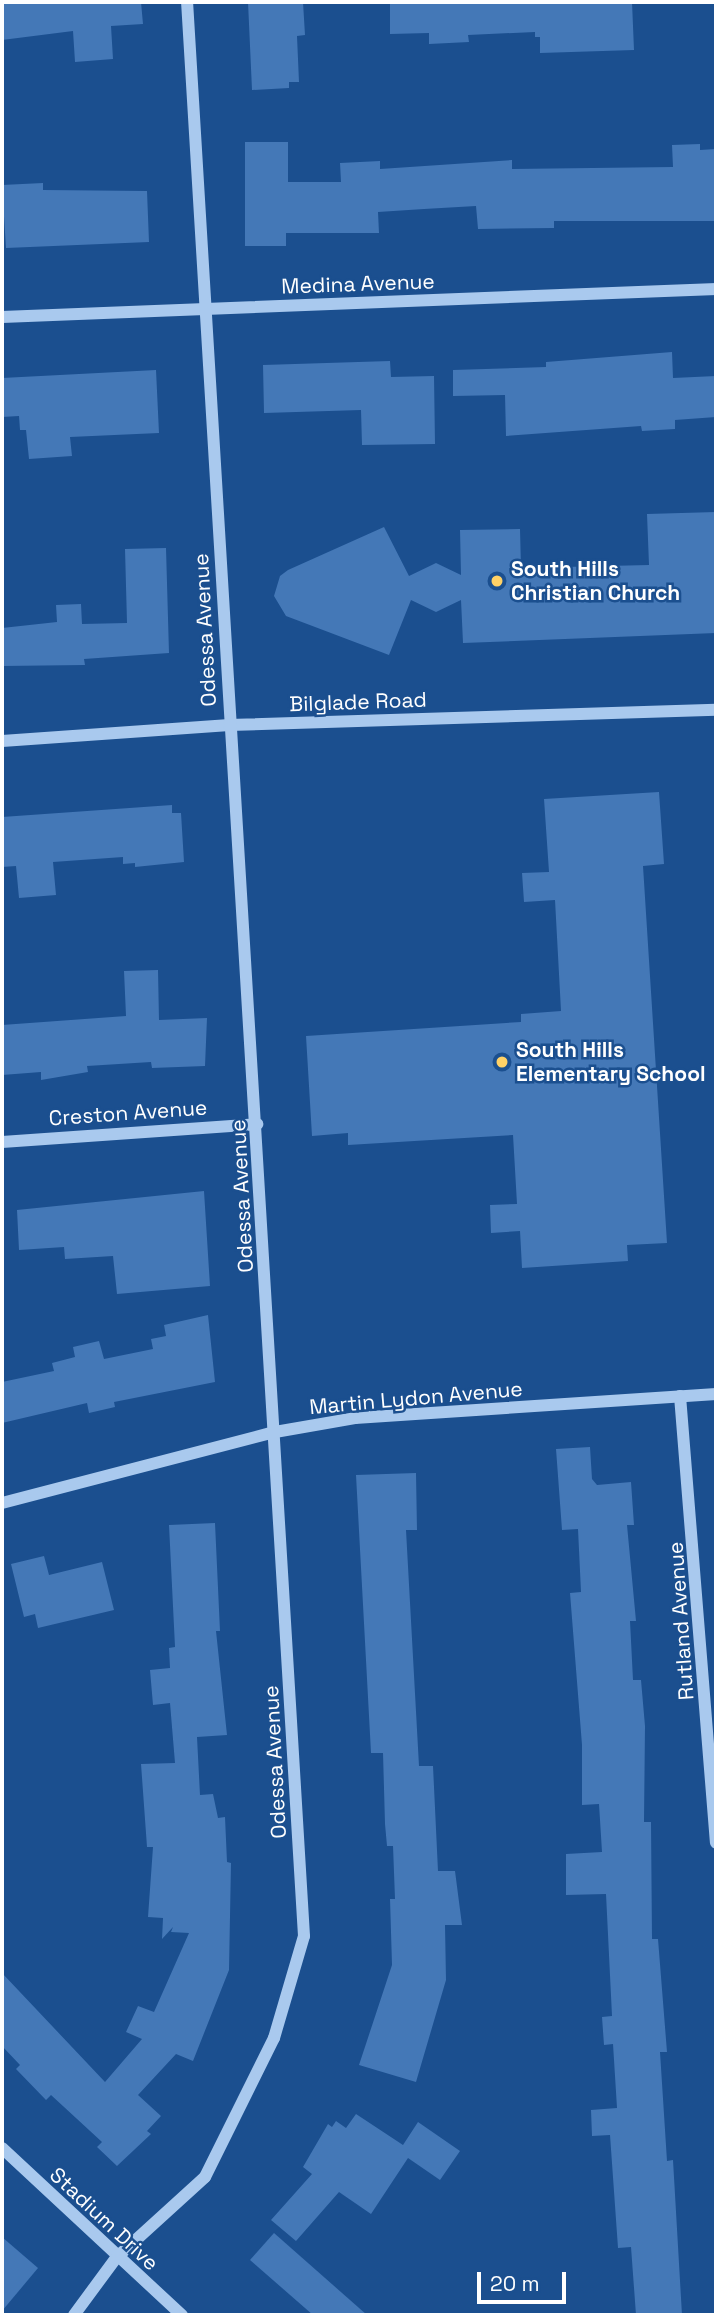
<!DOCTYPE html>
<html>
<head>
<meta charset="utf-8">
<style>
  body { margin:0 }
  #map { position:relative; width:718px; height:2317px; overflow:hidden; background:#1b4f8f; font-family:"Space Grotesk",sans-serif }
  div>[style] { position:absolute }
  .building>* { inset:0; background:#4478b7 }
  .minor>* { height:12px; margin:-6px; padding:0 6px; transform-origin:6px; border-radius:6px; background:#a9c9ee }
  .dots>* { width:19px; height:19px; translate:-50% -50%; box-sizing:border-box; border:4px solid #1b4f8f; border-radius:50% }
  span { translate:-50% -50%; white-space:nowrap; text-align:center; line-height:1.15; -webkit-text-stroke:5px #1b4f8f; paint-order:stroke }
  .street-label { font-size:21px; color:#fff }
  .poi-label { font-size:21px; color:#fff; font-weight:700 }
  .left { translate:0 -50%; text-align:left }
  .frame { position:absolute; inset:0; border:4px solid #fff; pointer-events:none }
  .scale { position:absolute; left:477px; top:2272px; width:89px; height:32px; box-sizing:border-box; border:4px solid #fff; border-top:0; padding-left:9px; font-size:21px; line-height:24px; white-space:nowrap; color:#fff; -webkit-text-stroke:5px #1b4f8f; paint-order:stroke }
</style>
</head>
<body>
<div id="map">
  <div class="building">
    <i style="clip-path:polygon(2px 2px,141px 2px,143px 24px,111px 26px,113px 59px,75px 62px,73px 31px,2px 40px)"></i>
    <i style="clip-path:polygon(248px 2px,303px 2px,305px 35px,297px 36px,299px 82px,289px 82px,289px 88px,252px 90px)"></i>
    <i style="clip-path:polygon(390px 2px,632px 2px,634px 50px,540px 53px,540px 37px,535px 37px,535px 32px,468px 35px,469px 42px,429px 44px,429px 33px,390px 34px)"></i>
    <i style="clip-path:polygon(245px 142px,288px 142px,288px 182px,341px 182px,340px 163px,380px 161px,380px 169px,512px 160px,512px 169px,673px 167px,672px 145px,700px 144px,700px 150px,716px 149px,716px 221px,554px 221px,554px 228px,478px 229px,476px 206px,424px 209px,378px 212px,379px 233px,286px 233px,286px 246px,245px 246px)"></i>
    <i style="clip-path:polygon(43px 183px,43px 190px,147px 191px,149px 242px,6px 248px,2px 185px)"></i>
    <i style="clip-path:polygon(672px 352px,673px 378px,716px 376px,716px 417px,675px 420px,675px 429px,642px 431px,641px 426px,506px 436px,505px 395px,453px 396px,453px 370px,546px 367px,546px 362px)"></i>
    <i style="clip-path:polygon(390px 361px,391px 377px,434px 376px,435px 444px,362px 445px,361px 410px,264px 413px,263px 365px)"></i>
    <i style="clip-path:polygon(156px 370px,159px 433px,70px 437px,72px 456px,29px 459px,26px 430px,20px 430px,19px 416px,2px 417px,2px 378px)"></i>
    <i style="clip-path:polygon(716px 512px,716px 633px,463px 643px,461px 600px,436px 612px,411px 600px,389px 655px,286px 616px,274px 596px,280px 576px,288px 570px,384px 527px,409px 576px,436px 563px,461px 575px,460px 530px,520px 529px,521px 568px,649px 565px,647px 514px)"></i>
    <i style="clip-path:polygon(166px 548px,169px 653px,84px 659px,85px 665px,2px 666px,2px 628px,57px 622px,56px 605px,81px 604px,82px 624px,127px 623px,125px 549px)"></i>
    <i style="clip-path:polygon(659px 792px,664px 864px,643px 866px,667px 1243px,627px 1245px,628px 1261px,522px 1268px,520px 1231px,491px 1233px,490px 1205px,517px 1204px,513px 1135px,348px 1145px,348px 1133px,312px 1136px,306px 1036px,521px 1022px,521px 1014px,561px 1011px,555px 900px,524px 902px,522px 873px,549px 872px,544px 799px)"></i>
    <i style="clip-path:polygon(172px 805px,172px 813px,181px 813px,184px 862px,135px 867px,135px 863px,123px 864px,123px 857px,53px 862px,56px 895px,19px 898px,16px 866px,2px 867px,2px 817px)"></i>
    <i style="clip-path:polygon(158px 970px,159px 1020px,207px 1018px,205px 1066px,152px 1068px,151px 1062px,87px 1066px,88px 1072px,41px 1080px,41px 1072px,2px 1075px,2px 1025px,126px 1016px,124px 971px)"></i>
    <i style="clip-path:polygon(204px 1191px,210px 1286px,117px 1294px,113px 1256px,65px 1259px,64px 1247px,19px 1250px,17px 1210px)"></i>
    <i style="clip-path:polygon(208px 1315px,215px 1382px,114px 1402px,115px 1407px,89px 1413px,87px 1403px,2px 1423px,2px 1382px,54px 1371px,52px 1363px,75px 1357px,73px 1347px,99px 1341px,104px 1359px,153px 1349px,151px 1339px,166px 1336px,164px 1325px)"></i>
    <i style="clip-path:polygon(590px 1447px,592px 1479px,597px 1485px,631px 1482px,634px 1525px,627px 1525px,636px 1621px,630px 1621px,633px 1680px,641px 1680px,645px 1726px,644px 1822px,651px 1822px,652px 1939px,658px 1939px,667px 2052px,660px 2052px,667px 2161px,673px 2160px,682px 2315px,636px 2315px,631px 2247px,618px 2248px,610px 2135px,592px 2136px,591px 2110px,617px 2108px,613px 2044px,604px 2045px,602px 2017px,612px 2016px,606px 1894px,566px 1895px,566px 1854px,602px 1852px,599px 1804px,582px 1805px,582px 1745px,570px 1593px,581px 1592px,578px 1529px,562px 1530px,556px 1449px)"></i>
    <i style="clip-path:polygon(416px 1473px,417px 1530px,406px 1530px,419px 1766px,433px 1766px,438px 1871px,455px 1871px,462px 1925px,445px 1925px,446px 1980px,416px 2082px,359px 2065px,392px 1965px,390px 1899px,395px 1899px,393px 1846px,387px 1846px,385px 1824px,383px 1753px,371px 1753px,356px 1475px)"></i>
    <i style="clip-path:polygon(215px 1523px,220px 1631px,216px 1631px,227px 1735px,197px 1737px,200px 1795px,213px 1794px,218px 1818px,225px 1817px,227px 1862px,231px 1863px,229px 1970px,193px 2061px,176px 2054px,138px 2095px,161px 2116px,147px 2131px,151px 2134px,117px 2166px,97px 2147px,102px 2142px,51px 2095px,46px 2100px,16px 2069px,20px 2065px,2px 2046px,2px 1973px,105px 2082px,142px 2039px,126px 2032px,138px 2006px,154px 2012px,189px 1933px,171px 1932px,173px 1927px,162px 1939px,163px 1918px,148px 1917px,153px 1847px,147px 1847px,141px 1764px,175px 1763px,170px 1703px,153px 1705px,150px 1670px,170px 1668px,169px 1648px,175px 1647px,169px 1525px)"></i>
    <i style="clip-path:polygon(44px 1556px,49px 1575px,102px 1562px,114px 1610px,38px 1628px,35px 1614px,24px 1617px,11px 1564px)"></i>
    <i style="clip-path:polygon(356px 2114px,403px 2145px,418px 2122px,460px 2151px,440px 2180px,408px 2158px,371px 2214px,339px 2192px,296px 2241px,271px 2220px,312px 2174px,303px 2167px,328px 2124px,332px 2127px,336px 2121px,346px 2128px)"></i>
    <i style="clip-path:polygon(274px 2233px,367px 2315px,313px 2315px,250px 2260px)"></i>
    <i style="clip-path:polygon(2px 2237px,38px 2268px,2px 2311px)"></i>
  </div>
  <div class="minor">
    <i style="left:2px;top:317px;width:715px;rotate:-2.25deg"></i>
    <i style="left:2px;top:741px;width:228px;rotate:-4deg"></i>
    <i style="left:229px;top:725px;width:487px;rotate:-1.8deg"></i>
    <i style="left:2px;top:1142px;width:256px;rotate:-4deg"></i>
    <i style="left:680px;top:1396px;width:448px;rotate:85.4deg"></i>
    <i style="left:2px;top:1503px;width:282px;rotate:-14.6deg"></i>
    <i style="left:275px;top:1432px;width:81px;rotate:-9.9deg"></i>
    <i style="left:355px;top:1418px;width:362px;rotate:-3.8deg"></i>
    <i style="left:2px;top:2148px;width:246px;rotate:42.9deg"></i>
    <i style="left:74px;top:2315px;width:71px;rotate:-53.6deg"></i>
    <i style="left:116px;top:2258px;width:120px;rotate:-42.3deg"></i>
    <i style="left:205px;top:2177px;width:155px;rotate:-63.6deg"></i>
    <i style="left:274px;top:2038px;width:106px;rotate:-73.6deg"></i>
    <i style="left:304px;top:1936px;width:1938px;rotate:-93.46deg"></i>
  </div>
  <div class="dots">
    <i style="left:497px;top:581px;background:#ffd166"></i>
    <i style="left:502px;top:1062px;background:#ffd166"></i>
  </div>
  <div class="street-label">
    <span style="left:358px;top:284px;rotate:-2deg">Medina Avenue</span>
    <span style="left:205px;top:630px;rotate:-93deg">Odessa Avenue</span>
    <span style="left:358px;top:702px;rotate:-2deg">Bilglade Road</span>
    <span style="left:128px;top:1113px;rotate:-4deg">Creston Avenue</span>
    <span style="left:242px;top:1196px;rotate:-93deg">Odessa Avenue</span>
    <span style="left:416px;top:1398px;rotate:-5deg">Martin Lydon Avenue</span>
    <span style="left:681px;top:1621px;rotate:-94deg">Rutland Avenue</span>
    <span style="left:275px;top:1762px;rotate:-93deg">Odessa Avenue</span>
    <span style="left:104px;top:2219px;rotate:43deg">Stadium Drive</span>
  </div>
  <div class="poi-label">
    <span class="left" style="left:511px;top:581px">South Hills<br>Christian Church</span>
    <span class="left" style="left:516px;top:1062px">South Hills<br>Elementary School</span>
  </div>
  <div class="frame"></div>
  <div class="scale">20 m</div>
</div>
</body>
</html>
